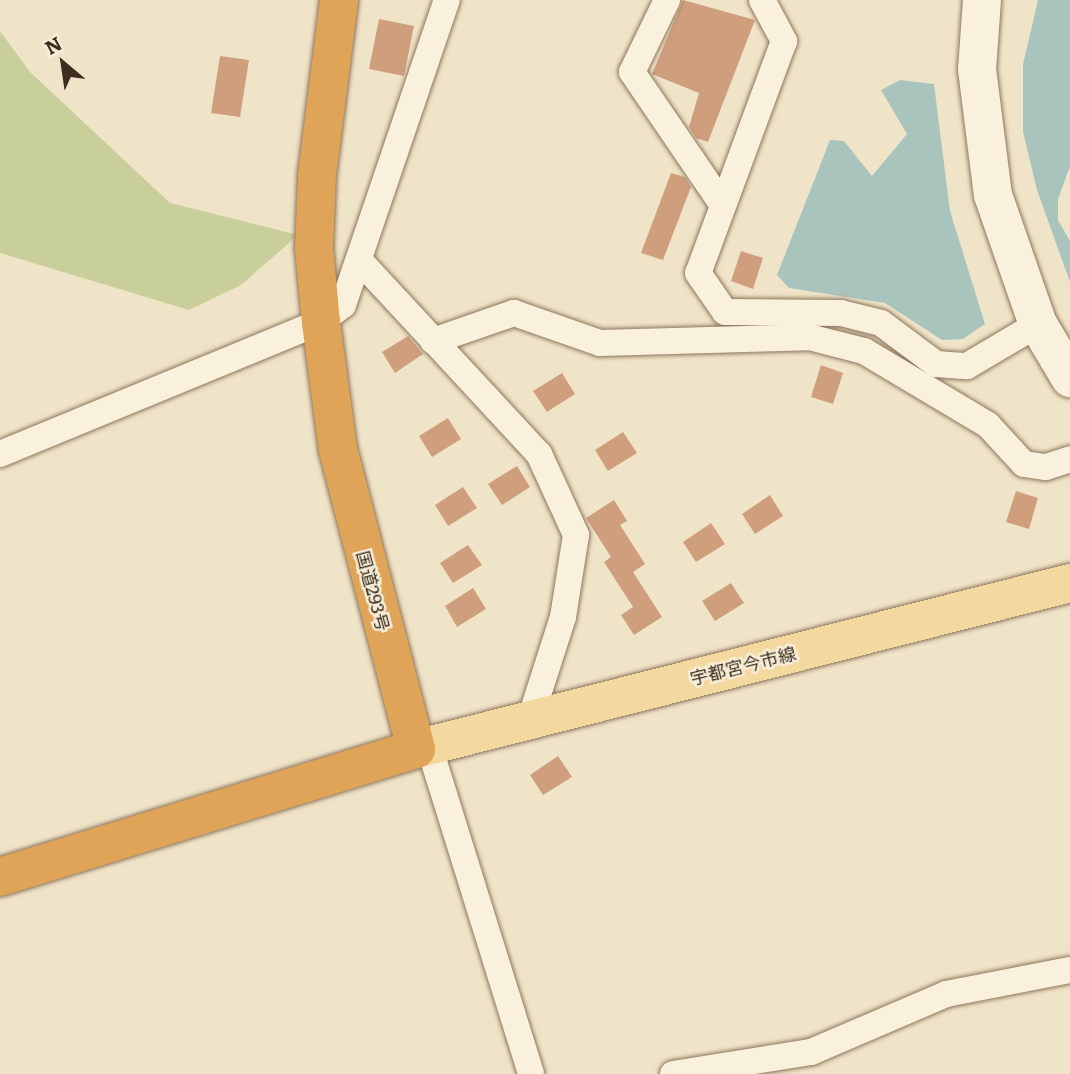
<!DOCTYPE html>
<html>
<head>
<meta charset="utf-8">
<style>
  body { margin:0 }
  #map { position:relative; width:1070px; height:1074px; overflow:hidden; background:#f0e4c8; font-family:Literata,"Noto Sans JP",serif }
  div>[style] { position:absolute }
  .green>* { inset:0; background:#c9cf9b }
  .water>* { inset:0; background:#a9c4bc }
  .building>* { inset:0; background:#cf9f7d }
  .roads { filter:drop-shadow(0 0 2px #8d765c) drop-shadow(0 0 2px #8d765c) }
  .street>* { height:26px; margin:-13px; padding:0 13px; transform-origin:13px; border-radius:13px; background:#faf1dc }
  .secondary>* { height:38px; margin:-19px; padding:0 19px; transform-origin:19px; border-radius:19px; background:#faf1dc }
  .primary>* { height:38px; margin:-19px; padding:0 19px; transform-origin:19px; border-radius:19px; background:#f3d9a0 }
  .highway>* { height:38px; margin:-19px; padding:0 19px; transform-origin:19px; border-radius:19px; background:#e0a458 }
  span { translate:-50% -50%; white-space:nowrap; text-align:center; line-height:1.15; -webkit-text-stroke:5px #f7eed8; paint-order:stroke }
  .street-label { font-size:18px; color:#3d2e20 }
  .north { position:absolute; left:28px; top:28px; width:70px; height:70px; -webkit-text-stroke:5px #f7eed8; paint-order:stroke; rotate:331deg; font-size:19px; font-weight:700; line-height:28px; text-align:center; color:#3d2e20 }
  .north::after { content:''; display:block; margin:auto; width:24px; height:32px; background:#3d2e20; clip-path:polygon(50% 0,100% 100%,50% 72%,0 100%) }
</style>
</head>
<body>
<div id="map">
  <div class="green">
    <i style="clip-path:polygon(0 31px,30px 72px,170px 203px,298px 235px,241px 285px,189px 310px,0 253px)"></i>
  </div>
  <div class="water">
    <i style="clip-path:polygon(1038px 0,1070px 0,1070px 166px,1058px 199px,1058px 220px,1070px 241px,1070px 282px,1037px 190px,1023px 132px,1023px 64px)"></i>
    <i style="clip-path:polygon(900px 80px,934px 84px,950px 211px,985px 324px,963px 339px,942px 340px,885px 303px,789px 288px,777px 275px,830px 140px,844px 141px,872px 176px,907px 134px,881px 90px)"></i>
  </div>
  <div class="building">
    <i style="clip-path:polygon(683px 0,755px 20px,708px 142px,696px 138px,689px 127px,699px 93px,652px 74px)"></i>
    <i style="clip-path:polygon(379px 19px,414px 26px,404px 76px,369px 69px)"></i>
    <i style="clip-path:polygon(220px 56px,249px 60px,240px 117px,211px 113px)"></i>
    <i style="clip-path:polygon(671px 173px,685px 177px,691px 187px,663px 260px,641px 253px)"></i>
    <i style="clip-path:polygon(741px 251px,763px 258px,753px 289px,731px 281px)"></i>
    <i style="clip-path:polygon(408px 336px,423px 354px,395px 373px,382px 352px)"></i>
    <i style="clip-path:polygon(821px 365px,843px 373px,833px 404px,811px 397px)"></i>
    <i style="clip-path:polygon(562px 373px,575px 394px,547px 412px,533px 391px)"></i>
    <i style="clip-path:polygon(448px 418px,461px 439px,432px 457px,419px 436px)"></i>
    <i style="clip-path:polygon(623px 432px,637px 453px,608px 471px,595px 450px)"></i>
    <i style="clip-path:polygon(517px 466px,530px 487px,502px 505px,488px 484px)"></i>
    <i style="clip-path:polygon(463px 487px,477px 508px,448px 526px,435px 505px)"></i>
    <i style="clip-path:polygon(1016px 491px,1038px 498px,1029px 529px,1006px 522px)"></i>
    <i style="clip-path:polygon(770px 495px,783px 516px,755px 534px,742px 514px)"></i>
    <i style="clip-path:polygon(614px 500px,627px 521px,620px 525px,645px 564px,633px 572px,662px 617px,634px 635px,621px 615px,633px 607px,604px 562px,611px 557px,586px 518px)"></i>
    <i style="clip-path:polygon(711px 523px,725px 544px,696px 562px,683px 542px)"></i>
    <i style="clip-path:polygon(468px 545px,482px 565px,453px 583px,440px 563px)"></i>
    <i style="clip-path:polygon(731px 583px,744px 603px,715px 621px,702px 601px)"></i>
    <i style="clip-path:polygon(473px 588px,486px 609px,457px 627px,445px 606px)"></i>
    <i style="clip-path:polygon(558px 756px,572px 777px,543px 795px,530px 775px)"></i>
  </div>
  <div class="roads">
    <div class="street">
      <i style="left:667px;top:0;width:80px;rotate:115.9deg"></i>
      <i style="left:632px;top:72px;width:160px;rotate:55.7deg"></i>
      <i style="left:762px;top:0;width:47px;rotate:61.8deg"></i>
      <i style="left:784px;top:41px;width:247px;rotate:110.3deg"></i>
      <i style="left:698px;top:273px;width:47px;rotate:55.3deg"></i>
      <i style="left:725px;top:312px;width:116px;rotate:0.5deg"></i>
      <i style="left:841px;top:313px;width:41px;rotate:14deg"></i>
      <i style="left:881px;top:323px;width:69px;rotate:36.7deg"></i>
      <i style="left:936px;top:364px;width:31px;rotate:4deg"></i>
      <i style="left:967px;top:366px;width:82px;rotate:-30.6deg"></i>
      <i style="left:361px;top:262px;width:262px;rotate:47.2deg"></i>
      <i style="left:539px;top:454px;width:89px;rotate:65.4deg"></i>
      <i style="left:576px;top:535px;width:83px;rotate:99deg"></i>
      <i style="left:563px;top:617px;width:108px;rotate:107.8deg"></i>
      <i style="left:433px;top:341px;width:86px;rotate:-19.1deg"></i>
      <i style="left:514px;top:313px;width:91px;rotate:19.2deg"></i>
      <i style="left:600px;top:343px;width:209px;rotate:-1.6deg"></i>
      <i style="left:809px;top:337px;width:57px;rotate:14.3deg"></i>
      <i style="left:864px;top:351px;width:144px;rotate:30.8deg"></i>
      <i style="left:988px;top:425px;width:53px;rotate:47.3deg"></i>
      <i style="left:1024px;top:464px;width:22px;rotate:8deg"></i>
      <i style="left:1046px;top:467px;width:25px;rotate:-18deg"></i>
      <i style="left:0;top:454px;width:347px;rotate:-22.4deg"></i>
      <i style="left:321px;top:322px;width:28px;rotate:-38deg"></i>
      <i style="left:343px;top:305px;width:322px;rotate:-71.2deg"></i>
      <i style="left:429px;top:746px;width:343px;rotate:72.7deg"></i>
      <i style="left:673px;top:1074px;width:140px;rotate:-9.1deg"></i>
      <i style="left:811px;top:1052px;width:147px;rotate:-23.2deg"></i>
      <i style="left:946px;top:994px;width:126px;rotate:-11deg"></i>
    </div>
    <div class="secondary">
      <i style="left:982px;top:0;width:69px;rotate:94.1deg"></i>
      <i style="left:977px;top:69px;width:127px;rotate:82.8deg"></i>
      <i style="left:993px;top:195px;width:137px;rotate:70.8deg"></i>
      <i style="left:1038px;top:324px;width:63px;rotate:59.3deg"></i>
    </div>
    <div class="primary">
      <i style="left:416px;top:749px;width:675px;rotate:-14.24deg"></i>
    </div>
    <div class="highway">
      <i style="left:0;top:877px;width:435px;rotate:-17.1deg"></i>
      <i style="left:416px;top:749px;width:309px;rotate:-104.6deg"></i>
      <i style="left:338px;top:450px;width:129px;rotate:-97.6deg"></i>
      <i style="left:321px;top:322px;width:74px;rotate:-95.4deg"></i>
      <i style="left:314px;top:248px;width:73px;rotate:-87.6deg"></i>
      <i style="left:317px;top:175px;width:176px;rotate:-82.8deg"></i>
    </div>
  </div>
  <div class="street-label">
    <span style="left:373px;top:591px;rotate:75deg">国道293号</span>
    <span style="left:743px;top:666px;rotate:-14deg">宇都宮今市線</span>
  </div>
  <div class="north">N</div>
</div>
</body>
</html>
